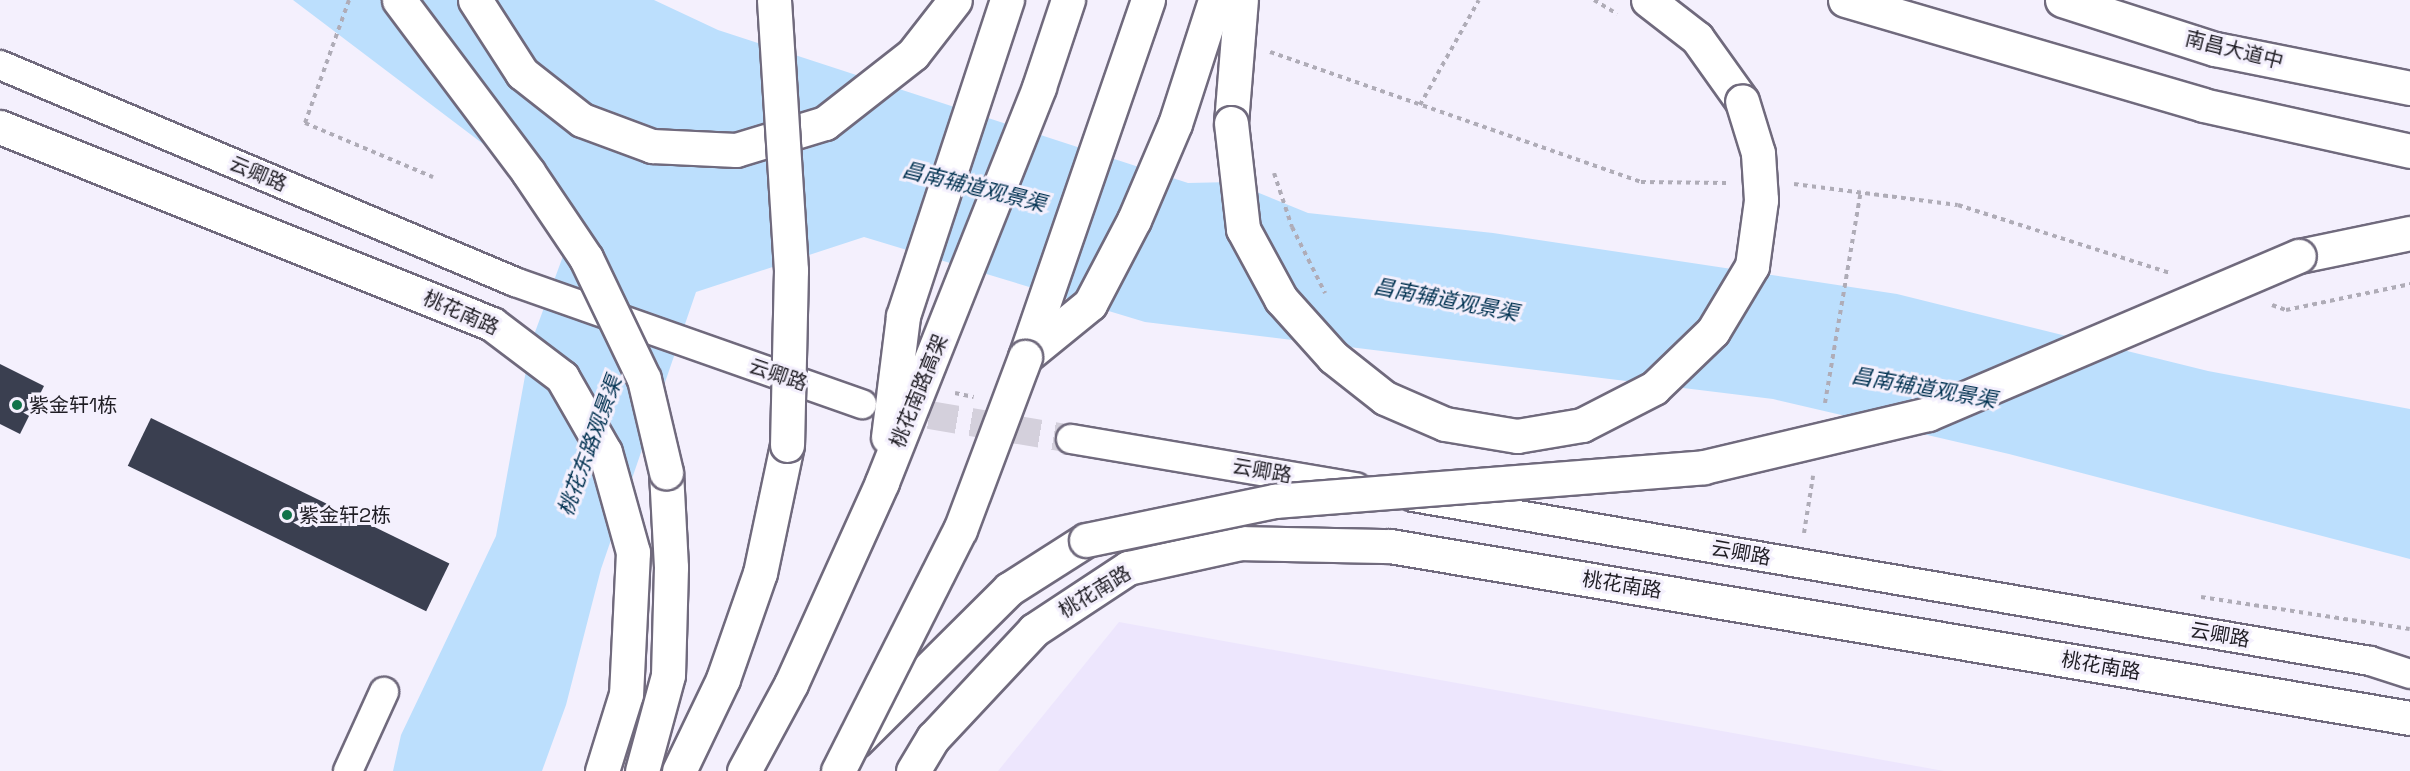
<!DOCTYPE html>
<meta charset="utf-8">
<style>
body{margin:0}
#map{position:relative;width:2410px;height:771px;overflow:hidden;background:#f4f0fd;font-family:"Space Grotesk","Noto Sans SC",sans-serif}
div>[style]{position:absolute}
.built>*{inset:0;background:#ede6fd}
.water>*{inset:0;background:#bcdffd}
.building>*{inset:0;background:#3a3f50;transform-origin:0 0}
.street-tunnel>*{height:28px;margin-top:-14px;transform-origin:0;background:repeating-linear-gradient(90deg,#d4d0dc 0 28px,transparent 0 42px)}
.path>*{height:4px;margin-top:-2px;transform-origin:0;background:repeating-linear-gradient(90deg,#afacb7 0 4.5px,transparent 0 9px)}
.roads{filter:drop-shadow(2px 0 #706a7d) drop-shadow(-2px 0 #706a7d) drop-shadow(0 2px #706a7d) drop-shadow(0 -2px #706a7d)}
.street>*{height:28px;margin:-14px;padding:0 14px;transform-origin:14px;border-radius:14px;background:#fff}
.primary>*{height:33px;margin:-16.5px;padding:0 16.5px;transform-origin:16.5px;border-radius:16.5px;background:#fff}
.highway>*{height:33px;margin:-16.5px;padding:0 16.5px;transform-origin:16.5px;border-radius:16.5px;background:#fff}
.bridges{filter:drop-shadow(2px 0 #706a7d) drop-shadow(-2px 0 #706a7d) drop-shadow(0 2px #706a7d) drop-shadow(0 -2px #706a7d)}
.highway-bridge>*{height:33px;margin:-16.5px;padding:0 16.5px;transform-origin:16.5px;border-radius:16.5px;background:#fff}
.dots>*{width:16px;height:16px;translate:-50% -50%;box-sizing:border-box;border:3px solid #f4f0fd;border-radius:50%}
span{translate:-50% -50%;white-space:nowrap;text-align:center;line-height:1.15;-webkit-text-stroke:6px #f4f0fd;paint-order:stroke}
.street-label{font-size:20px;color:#1f1d24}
.poi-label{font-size:20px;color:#1f1d24}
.left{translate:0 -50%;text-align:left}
.water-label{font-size:21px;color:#003150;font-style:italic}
</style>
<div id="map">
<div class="built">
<i style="clip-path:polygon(1119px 622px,1944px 771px,998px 771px)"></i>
</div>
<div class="water">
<i style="clip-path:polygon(293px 0,654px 0,718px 30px,1188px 183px,1232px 182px,1308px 213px,1493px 233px,1897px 294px,2208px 371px,2410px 409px,2410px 559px,2009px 454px,1773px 399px,1145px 322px,864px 237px,696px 292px,601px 569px,566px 705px,542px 771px,393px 771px,401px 735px,496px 536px,531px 343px,573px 229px,556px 199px)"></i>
</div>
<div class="building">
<i style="clip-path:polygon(0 364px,44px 386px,20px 434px,0 424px)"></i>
<i style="left:151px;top:418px;width:332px;height:53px;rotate:26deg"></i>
</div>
<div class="street-tunnel">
<i style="left:888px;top:408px;width:186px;rotate:9.6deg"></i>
</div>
<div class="path">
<i style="left:349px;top:0;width:131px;rotate:109.7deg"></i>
<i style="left:305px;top:123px;width:139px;rotate:22.9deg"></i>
<i style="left:1594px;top:0;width:27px;rotate:31deg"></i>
<i style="left:1270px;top:52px;width:393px;rotate:19.3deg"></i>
<i style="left:1641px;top:182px;width:85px;rotate:0.7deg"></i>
<i style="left:1420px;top:105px;width:120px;rotate:-60.7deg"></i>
<i style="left:1274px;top:173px;width:57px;rotate:71.6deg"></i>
<i style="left:1292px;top:227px;width:74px;rotate:63.4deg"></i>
<i style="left:1794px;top:184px;width:165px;rotate:7.3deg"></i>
<i style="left:1958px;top:205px;width:223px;rotate:17.8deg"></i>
<i style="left:2272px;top:305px;width:15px;rotate:20deg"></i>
<i style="left:2286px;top:310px;width:127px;rotate:-11.8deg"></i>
<i style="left:955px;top:393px;width:19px;rotate:12deg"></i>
<i style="left:1825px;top:403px;width:216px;rotate:-80.4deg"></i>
<i style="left:1804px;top:533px;width:58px;rotate:-81deg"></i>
<i style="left:2201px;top:597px;width:211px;rotate:8.7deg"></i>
</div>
<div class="roads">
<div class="street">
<i style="left:0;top:65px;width:559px;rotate:22.85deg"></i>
<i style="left:515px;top:282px;width:368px;rotate:19.4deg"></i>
<i style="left:1071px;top:439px;width:289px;rotate:9.6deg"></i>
<i style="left:1413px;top:497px;width:971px;rotate:9.72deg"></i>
<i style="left:2370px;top:661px;width:42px;rotate:18deg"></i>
<i style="left:348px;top:771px;width:87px;rotate:-65.5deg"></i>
</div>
<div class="primary">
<i style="left:0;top:127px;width:530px;rotate:21.82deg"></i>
<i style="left:492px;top:324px;width:88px;rotate:37.1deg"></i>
<i style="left:562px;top:377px;width:86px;rotate:60.2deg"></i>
<i style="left:605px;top:452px;width:104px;rotate:74.4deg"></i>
<i style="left:633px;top:552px;width:142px;rotate:92.8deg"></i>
<i style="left:626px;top:694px;width:81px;rotate:107.3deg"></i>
<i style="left:913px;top:771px;width:39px;rotate:-59deg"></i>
<i style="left:933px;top:738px;width:148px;rotate:-46.9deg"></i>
<i style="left:1034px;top:630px;width:113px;rotate:-33.4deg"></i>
<i style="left:1128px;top:568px;width:116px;rotate:-12.5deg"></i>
<i style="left:1241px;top:543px;width:149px;rotate:1.2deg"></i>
<i style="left:1390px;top:546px;width:1034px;rotate:9.57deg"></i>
</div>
<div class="highway">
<i style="left:475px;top:0;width:87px;rotate:57.2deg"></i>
<i style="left:522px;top:73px;width:76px;rotate:38.1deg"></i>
<i style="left:582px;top:120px;width:75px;rotate:20.4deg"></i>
<i style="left:652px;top:146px;width:84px;rotate:2.7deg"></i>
<i style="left:736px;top:150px;width:93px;rotate:-16.9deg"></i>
<i style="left:825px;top:123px;width:112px;rotate:-38.1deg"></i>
<i style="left:913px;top:54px;width:68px;rotate:-52.1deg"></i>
<i style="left:1648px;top:0;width:62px;rotate:37.8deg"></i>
<i style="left:1697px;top:38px;width:77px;rotate:54.5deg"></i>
<i style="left:1845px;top:0;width:373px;rotate:16.3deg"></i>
<i style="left:2203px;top:105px;width:212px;rotate:12.5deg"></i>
<i style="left:2062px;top:0;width:161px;rotate:17.8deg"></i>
<i style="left:2215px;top:49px;width:199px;rotate:11.3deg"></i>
<i style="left:1231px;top:123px;width:123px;rotate:-85.4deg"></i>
<i style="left:2299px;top:256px;width:113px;rotate:-11.7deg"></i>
<i style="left:1025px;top:357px;width:84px;rotate:-39.2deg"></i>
<i style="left:1090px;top:304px;width:95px;rotate:-62.4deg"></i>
<i style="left:1134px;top:220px;width:104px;rotate:-66.9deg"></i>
<i style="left:1175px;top:124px;width:130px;rotate:-72.1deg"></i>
<i style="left:1025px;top:357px;width:378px;rotate:-71deg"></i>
<i style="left:888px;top:437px;width:122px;rotate:-82.9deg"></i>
<i style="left:903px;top:316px;width:333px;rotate:-71.8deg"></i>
<i style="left:856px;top:741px;width:216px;rotate:-44.8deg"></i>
<i style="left:1009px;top:589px;width:91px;rotate:-32.5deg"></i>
<i style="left:642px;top:771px;width:99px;rotate:-74.8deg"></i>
<i style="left:668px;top:675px;width:108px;rotate:-88.4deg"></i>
<i style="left:671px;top:567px;width:95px;rotate:-93deg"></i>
<i style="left:679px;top:771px;width:102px;rotate:-64.4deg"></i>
<i style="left:723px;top:679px;width:112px;rotate:-70.8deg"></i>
<i style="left:760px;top:573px;width:131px;rotate:-78.1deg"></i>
<i style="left:744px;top:771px;width:99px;rotate:-61.6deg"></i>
<i style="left:791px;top:684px;width:222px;rotate:-65.7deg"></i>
<i style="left:882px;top:482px;width:425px;rotate:-68.3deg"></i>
<i style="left:1039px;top:87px;width:92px;rotate:-71.6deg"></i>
</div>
</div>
<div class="bridges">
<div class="highway-bridge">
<i style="left:399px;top:0;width:215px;rotate:53.1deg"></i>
<i style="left:528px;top:172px;width:104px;rotate:56deg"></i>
<i style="left:586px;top:258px;width:134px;rotate:64.4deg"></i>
<i style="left:644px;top:379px;width:96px;rotate:76.7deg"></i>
<i style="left:774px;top:0;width:271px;rotate:86.4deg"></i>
<i style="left:791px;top:270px;width:175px;rotate:91.3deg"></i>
<i style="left:1231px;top:123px;width:107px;rotate:83.5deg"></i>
<i style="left:1243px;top:229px;width:80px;rotate:61.5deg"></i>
<i style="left:1281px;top:299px;width:78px;rotate:48.1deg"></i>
<i style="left:1333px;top:357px;width:66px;rotate:38.3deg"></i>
<i style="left:1385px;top:398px;width:65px;rotate:23.4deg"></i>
<i style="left:1445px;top:424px;width:73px;rotate:9.5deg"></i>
<i style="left:1517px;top:436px;width:66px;rotate:-9.6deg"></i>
<i style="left:1582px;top:425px;width:81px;rotate:-27.2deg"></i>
<i style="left:1654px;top:388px;width:82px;rotate:-44deg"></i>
<i style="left:1713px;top:331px;width:76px;rotate:-59deg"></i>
<i style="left:1752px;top:266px;width:67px;rotate:-82.2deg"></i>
<i style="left:1761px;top:200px;width:47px;rotate:-93.7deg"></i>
<i style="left:1758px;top:153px;width:54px;rotate:-107.1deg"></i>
<i style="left:1086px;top:540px;width:193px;rotate:-11.7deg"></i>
<i style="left:1275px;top:501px;width:430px;rotate:-4.5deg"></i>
<i style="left:1704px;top:467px;width:230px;rotate:-13.3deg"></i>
<i style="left:1928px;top:414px;width:403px;rotate:-23.1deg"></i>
<i style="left:838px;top:771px;width:270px;rotate:-63.2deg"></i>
<i style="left:960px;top:530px;width:185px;rotate:-69.4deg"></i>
</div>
</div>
<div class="dots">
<i style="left:17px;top:405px;background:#0f7249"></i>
<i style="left:287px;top:515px;background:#0f7249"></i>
</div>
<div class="street-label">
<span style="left:2234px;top:50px;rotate:14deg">南昌大道中</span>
<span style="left:258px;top:174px;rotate:23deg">云卿路</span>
<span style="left:461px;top:313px;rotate:24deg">桃花南路</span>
<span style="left:778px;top:375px;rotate:19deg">云卿路</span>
<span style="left:919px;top:391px;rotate:-68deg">桃花南路高架</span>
<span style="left:1262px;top:471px;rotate:10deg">云卿路</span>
<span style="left:1741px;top:553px;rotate:10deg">云卿路</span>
<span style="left:1622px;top:585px;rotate:9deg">桃花南路</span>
<span style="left:1095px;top:592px;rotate:-31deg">桃花南路</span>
<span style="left:2220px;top:635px;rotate:10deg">云卿路</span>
<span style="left:2101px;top:666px;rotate:10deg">桃花南路</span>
</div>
<div class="poi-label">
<span class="left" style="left:29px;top:405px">紫金轩1栋</span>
<span class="left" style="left:299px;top:515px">紫金轩2栋</span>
</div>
<div class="water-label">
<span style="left:974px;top:187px;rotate:14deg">昌南辅道观景渠</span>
<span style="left:1446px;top:300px;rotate:11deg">昌南辅道观景渠</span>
<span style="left:1924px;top:388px;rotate:10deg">昌南辅道观景渠</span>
<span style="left:590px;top:446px;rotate:-70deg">桃花东路观景渠</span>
</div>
</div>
